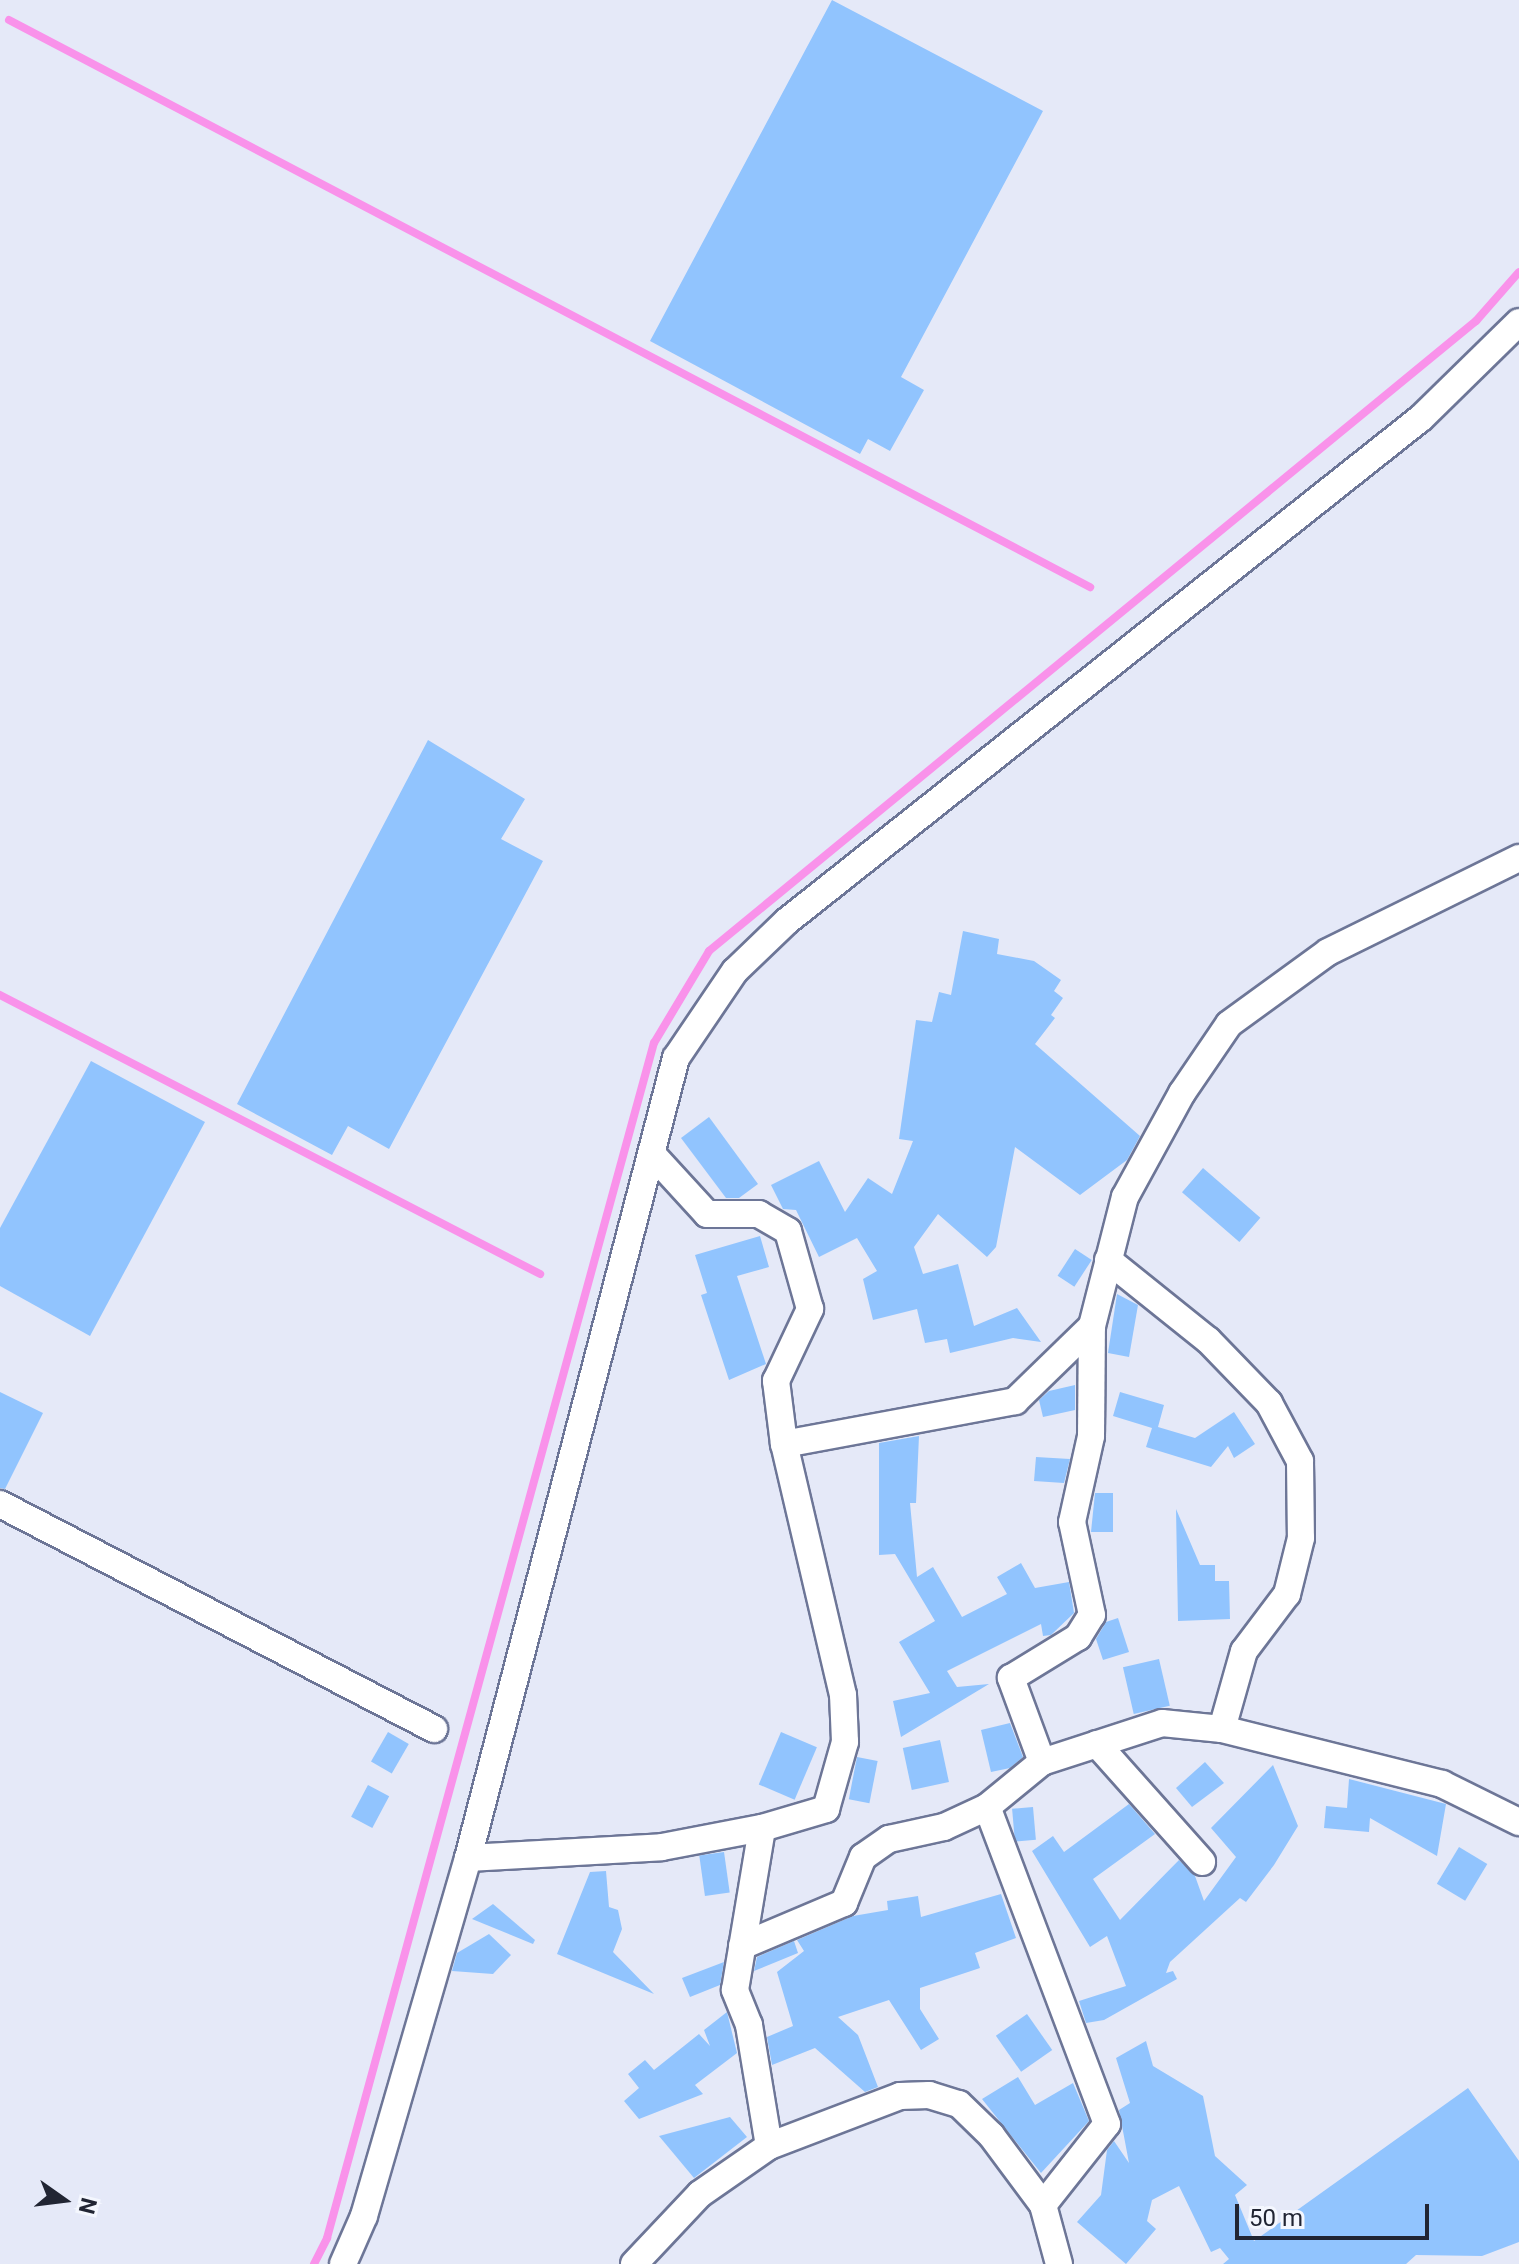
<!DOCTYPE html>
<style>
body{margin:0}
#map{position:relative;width:1519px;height:2264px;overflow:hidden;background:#e5e9f8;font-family:Roboto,sans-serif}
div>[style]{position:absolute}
.stream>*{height:8px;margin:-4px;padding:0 4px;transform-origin:4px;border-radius:4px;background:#f992ea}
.building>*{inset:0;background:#91c4fe;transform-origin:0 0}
.roads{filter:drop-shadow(2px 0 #6d7697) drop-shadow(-2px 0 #6d7697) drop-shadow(0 2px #6d7697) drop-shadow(0 -2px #6d7697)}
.minor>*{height:26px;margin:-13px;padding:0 13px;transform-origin:13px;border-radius:13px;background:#fff}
span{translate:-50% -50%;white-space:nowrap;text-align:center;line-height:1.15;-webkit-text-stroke:8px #f4f7fe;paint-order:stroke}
.north{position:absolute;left:24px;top:2160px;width:80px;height:80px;-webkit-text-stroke:6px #f4f7fe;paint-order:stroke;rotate:104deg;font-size:22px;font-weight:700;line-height:32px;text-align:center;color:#212533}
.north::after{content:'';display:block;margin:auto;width:28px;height:36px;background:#212533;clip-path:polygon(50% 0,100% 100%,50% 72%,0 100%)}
.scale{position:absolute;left:1235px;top:2204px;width:194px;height:36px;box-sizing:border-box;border:4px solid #212533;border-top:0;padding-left:10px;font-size:24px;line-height:28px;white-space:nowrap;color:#212533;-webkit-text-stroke:6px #f4f7fe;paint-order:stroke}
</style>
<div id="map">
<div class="stream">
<i style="left:9px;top:20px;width:1221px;rotate:27.68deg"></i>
<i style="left:0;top:995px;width:608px;rotate:27.32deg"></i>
<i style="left:314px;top:2264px;width:29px;rotate:-63deg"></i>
<i style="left:327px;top:2238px;width:1239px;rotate:-74.7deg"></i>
<i style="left:654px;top:1043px;width:107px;rotate:-59.1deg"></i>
<i style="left:709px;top:951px;width:993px;rotate:-39.4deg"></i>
<i style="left:1476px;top:321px;width:65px;rotate:-48.7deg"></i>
</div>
<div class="building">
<i style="clip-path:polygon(832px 0,1043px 111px,901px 377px,924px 390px,890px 451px,868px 439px,860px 454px,650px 341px)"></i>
<i style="clip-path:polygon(428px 740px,525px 799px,501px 839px,543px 861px,389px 1149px,348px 1126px,332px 1155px,237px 1104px)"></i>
<i style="clip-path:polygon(963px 931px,999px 939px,997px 954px,1034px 961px,1061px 980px,1054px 991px,1063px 998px,1051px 1015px,1055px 1018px,1035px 1044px,1140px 1136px,1127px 1160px,1080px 1195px,1015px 1147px,996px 1247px,987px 1257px,938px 1214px,914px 1247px,923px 1274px,958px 1264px,974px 1326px,1017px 1308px,1041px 1342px,1013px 1338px,950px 1353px,947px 1339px,925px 1343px,917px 1309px,873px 1320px,863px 1279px,877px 1271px,857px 1238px,819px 1257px,796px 1210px,783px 1209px,771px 1185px,819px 1161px,845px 1212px,868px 1178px,892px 1194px,913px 1141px,899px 1139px,916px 1020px,932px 1022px,939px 992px,951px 995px)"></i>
<i style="clip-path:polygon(91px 1061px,205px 1122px,90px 1336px,0 1286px,0 1228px)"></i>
<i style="clip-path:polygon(709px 1117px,758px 1184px,739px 1198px,726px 1198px,681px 1138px)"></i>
<i style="left:1203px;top:1168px;width:76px;height:32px;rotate:41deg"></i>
<i style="clip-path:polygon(760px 1236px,769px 1267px,737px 1276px,766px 1364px,729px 1380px,701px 1295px,707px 1293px,695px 1255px)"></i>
<i style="left:1075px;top:1249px;width:20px;height:32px;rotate:33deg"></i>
<i style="clip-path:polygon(1117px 1294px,1138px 1305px,1129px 1357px,1108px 1353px)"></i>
<i style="clip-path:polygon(1075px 1385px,1075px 1410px,1043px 1417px,1039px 1400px,1049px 1391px)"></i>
<i style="clip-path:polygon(0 1392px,43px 1413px,5px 1489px,0 1488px)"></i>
<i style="clip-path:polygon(1120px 1392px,1164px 1405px,1158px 1427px,1195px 1438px,1234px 1412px,1255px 1444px,1234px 1458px,1228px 1446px,1211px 1467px,1146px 1447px,1152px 1428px,1113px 1416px)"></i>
<i style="clip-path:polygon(919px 1436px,916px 1503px,910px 1503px,917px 1577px,933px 1567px,962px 1617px,1007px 1594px,997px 1577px,1021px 1563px,1035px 1588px,1069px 1582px,1074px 1613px,1051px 1635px,1043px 1636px,1041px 1624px,947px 1671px,957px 1687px,989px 1684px,901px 1737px,893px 1701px,930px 1693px,899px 1642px,935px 1621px,895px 1554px,879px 1555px,879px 1443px)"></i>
<i style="clip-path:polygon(1036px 1457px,1070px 1459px,1064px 1483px,1034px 1481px)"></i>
<i style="clip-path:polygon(1095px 1493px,1113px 1493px,1113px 1532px,1091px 1532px)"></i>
<i style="clip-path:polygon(1176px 1509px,1200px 1565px,1215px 1565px,1215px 1581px,1229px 1581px,1230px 1619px,1178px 1621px)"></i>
<i style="clip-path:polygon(1118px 1618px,1129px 1652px,1103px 1660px,1096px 1639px,1106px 1622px)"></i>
<i style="left:1159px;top:1659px;width:48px;height:37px;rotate:77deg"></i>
<i style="clip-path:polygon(1010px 1723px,1023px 1757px,1010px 1768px,991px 1772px,981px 1730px)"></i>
<i style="left:388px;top:1732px;width:24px;height:34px;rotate:30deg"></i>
<i style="left:781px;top:1732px;width:39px;height:57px;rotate:23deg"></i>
<i style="left:940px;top:1740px;width:43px;height:38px;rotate:78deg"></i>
<i style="left:857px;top:1757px;width:21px;height:43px;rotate:11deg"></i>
<i style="clip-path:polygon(1205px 1762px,1224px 1783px,1192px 1807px,1176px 1788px)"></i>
<i style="clip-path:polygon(1273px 1765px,1298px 1826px,1274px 1865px,1246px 1902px,1240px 1898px,1170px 1962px,1166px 1973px,1173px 1971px,1177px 1979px,1104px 2020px,1086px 2023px,1079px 2001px,1126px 1986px,1107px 1936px,1090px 1947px,1032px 1851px,1053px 1836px,1064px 1852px,1129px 1804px,1155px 1834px,1093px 1879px,1120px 1920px,1179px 1860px,1195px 1876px,1204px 1901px,1236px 1857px,1211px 1828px)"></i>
<i style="clip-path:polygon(1349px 1779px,1446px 1804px,1437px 1856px,1370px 1818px,1369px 1832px,1324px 1828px,1326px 1806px,1347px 1808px)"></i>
<i style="left:368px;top:1785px;width:24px;height:36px;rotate:28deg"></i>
<i style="left:1033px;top:1807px;width:33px;height:21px;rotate:85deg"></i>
<i style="left:1459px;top:1847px;width:33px;height:43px;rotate:31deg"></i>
<i style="left:724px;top:1852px;width:41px;height:25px;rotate:82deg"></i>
<i style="clip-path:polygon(606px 1871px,609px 1907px,618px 1910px,622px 1929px,613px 1952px,654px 1994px,557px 1954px,590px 1872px)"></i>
<i style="clip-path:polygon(1001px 1894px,1016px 1938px,975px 1953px,980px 1968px,920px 1988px,920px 2009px,939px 2039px,921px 2050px,889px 2000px,838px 2017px,858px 2035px,878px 2087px,865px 2092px,815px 2048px,772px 2065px,767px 2037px,793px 2026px,777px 1972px,804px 1951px,797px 1940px,853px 1916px,888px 1910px,887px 1901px,918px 1896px,921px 1917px)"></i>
<i style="clip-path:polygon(493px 1904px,535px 1940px,533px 1944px,472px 1919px)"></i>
<i style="clip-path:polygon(489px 1934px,511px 1955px,493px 1974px,452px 1971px,457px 1953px)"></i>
<i style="clip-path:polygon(794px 1941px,798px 1953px,754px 1971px,757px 1957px)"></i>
<i style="clip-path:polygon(724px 1962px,720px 1985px,690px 1997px,682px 1978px)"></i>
<i style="clip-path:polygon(727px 2012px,737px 2053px,695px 2085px,703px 2094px,639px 2119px,624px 2101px,639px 2088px,628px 2074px,645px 2060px,654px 2070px,699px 2034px,710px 2046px,704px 2030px)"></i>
<i style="left:1027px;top:2014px;width:44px;height:38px;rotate:55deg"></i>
<i style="clip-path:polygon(1146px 2041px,1153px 2066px,1203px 2096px,1215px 2156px,1247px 2185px,1235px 2195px,1254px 2241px,1468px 2088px,1519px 2161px,1519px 2242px,1482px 2256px,1416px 2255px,1406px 2264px,1223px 2264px,1229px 2259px,1220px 2248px,1211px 2252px,1179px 2186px,1152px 2200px,1147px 2221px,1156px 2229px,1126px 2264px,1077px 2222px,1101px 2195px,1107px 2150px,1114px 2141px,1129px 2163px,1119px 2110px,1130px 2103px,1116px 2058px)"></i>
<i style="clip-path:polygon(1018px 2077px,1035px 2105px,1073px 2083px,1089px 2121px,1041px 2173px,982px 2099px)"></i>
<i style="clip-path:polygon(730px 2117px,747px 2137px,694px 2178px,659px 2136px)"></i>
</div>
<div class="roads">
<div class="minor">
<i style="left:1108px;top:1260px;width:128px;rotate:38.7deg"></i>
<i style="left:1208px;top:1340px;width:88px;rotate:45.9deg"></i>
<i style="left:1269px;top:1403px;width:66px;rotate:61.9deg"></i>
<i style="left:1300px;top:1461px;width:77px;rotate:89.3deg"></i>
<i style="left:1301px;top:1538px;width:58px;rotate:104deg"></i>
<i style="left:1287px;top:1594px;width:71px;rotate:127deg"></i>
<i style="left:1244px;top:1651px;width:81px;rotate:105.8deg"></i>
<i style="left:784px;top:1444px;width:235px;rotate:-10.5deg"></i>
<i style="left:1015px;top:1401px;width:107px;rotate:-44.2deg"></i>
<i style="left:1092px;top:1326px;width:133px;rotate:-75.7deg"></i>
<i style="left:1125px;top:1197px;width:119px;rotate:-61.3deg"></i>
<i style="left:1182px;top:1093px;width:83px;rotate:-55.7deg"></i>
<i style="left:1229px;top:1024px;width:122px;rotate:-36deg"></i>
<i style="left:1328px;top:952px;width:213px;rotate:-26.2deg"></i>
<i style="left:0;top:1504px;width:489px;rotate:27.4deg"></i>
<i style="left:1097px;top:1744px;width:158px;rotate:48.3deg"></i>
<i style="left:1042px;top:1762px;width:126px;rotate:-18deg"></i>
<i style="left:1162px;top:1723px;width:60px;rotate:5.7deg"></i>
<i style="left:1222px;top:1729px;width:227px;rotate:14deg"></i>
<i style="left:1442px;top:1784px;width:86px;rotate:26.3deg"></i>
<i style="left:468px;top:1858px;width:194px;rotate:-3.2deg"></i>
<i style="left:662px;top:1847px;width:102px;rotate:-10.8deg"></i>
<i style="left:762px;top:1828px;width:67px;rotate:-16.5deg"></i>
<i style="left:826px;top:1809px;width:70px;rotate:-74.2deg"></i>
<i style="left:845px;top:1742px;width:47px;rotate:-92.4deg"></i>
<i style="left:843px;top:1695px;width:258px;rotate:-103.2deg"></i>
<i style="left:784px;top:1444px;width:64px;rotate:-97.2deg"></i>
<i style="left:776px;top:1381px;width:80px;rotate:-64.7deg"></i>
<i style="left:810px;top:1309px;width:81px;rotate:-105.8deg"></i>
<i style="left:788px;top:1231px;width:34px;rotate:-150deg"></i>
<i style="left:759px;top:1214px;width:52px;rotate:180deg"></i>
<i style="left:707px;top:1214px;width:80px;rotate:-132.5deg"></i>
<i style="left:742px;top:1946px;width:111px;rotate:-22.9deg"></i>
<i style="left:844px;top:1903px;width:50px;rotate:-67.6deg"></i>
<i style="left:863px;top:1857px;width:32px;rotate:-35deg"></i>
<i style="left:889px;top:1839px;width:56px;rotate:-12.3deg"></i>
<i style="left:944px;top:1827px;width:47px;rotate:-24.9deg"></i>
<i style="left:769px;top:2146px;width:140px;rotate:-20.9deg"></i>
<i style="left:900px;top:2096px;width:29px;rotate:-2deg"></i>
<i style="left:929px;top:2095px;width:31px;rotate:17deg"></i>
<i style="left:959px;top:2104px;width:45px;rotate:44.1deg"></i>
<i style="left:991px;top:2135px;width:87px;rotate:53.4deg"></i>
<i style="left:1043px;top:2205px;width:61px;rotate:74.8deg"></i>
<i style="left:1043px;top:2205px;width:103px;rotate:-51.7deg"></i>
<i style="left:1107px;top:2124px;width:339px;rotate:-110.7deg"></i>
<i style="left:987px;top:1807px;width:71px;rotate:-39.3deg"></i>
<i style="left:1042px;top:1762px;width:90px;rotate:-110.3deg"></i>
<i style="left:1011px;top:1678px;width:79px;rotate:-31.5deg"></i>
<i style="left:1078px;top:1637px;width:26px;rotate:-58deg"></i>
<i style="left:1092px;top:1615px;width:95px;rotate:-102.1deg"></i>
<i style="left:1072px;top:1522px;width:88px;rotate:-77.5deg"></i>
<i style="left:1091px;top:1436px;width:110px;rotate:-89.5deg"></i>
<i style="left:343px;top:2264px;width:52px;rotate:-66.4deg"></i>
<i style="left:364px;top:2216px;width:373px;rotate:-73.8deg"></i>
<i style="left:468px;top:1858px;width:827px;rotate:-75.43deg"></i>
<i style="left:676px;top:1058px;width:105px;rotate:-55.9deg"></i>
<i style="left:735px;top:971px;width:72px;rotate:-43.9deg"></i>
<i style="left:787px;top:921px;width:809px;rotate:-38.43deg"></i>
<i style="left:1421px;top:418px;width:137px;rotate:-44.4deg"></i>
<i style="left:634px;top:2264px;width:96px;rotate:-46.7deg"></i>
<i style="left:700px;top:2194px;width:84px;rotate:-34.8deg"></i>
<i style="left:769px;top:2146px;width:123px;rotate:-99.4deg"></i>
<i style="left:749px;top:2025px;width:38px;rotate:-112deg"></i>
<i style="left:735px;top:1990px;width:164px;rotate:-80.5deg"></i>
</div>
</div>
<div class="north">N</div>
<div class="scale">50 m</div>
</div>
